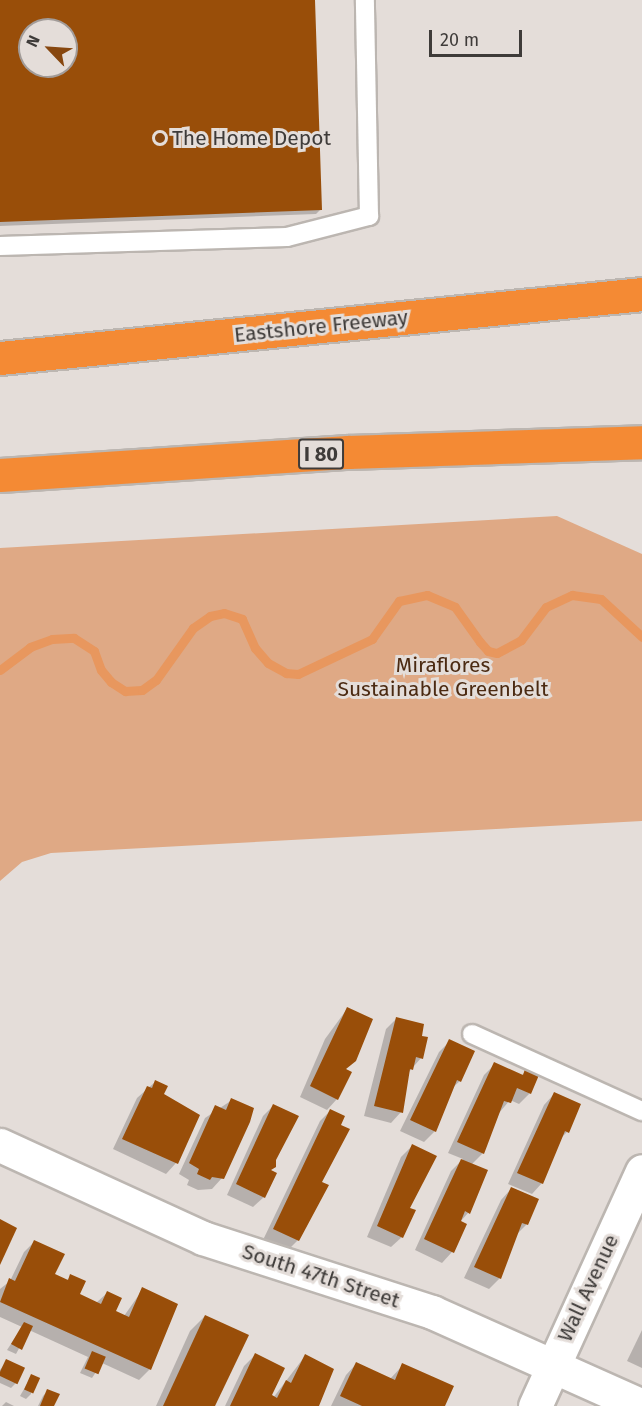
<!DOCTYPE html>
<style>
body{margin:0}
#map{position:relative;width:642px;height:1406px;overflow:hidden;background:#e4ddd9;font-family:"Fira Sans",sans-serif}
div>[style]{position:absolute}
.green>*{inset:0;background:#dfa985}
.shadow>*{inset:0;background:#0003}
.stream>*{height:9px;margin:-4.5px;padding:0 4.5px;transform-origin:4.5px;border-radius:4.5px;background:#e8975e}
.building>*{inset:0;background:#994e09;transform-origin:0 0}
.roads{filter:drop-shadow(2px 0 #bcb6b1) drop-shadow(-2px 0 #bcb6b1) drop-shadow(0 2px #bcb6b1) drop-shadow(0 -2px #bcb6b1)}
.service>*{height:18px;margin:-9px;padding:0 9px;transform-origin:9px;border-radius:9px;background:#fff}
.minor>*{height:33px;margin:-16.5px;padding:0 16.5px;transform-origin:16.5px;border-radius:16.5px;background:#fff}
.motorway>*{height:33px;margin:-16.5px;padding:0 16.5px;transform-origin:16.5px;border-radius:16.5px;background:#f48a34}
.dots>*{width:16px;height:16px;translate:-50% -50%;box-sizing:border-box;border:3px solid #e4ddd9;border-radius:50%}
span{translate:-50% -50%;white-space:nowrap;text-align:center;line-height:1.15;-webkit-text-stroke:6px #e4ddd9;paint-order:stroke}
.shield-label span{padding:2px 4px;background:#e4ddd9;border:2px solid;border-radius:4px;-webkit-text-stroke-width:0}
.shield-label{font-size:20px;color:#3e3b39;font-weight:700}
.poi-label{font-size:21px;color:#3e3b39}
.left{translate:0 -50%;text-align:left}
.street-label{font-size:21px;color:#3e3b39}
.park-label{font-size:21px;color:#4b2a12}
.north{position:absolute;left:18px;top:18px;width:60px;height:60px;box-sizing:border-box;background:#e4ddd9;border:2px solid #a29c99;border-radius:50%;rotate:295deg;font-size:16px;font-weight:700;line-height:24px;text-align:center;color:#3e3b39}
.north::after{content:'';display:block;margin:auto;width:21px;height:27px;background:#87470f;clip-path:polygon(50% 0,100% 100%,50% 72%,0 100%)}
.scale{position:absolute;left:429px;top:30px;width:93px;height:27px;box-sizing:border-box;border:3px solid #3e3b39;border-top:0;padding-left:8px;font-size:18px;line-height:21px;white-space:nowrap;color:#3e3b39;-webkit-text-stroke:4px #e4ddd9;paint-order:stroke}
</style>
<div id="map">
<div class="green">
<i style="clip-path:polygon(557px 516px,642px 554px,642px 821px,51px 853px,22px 862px,0 881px,0 548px)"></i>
</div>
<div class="shadow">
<i style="clip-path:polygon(evenodd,0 0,313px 0,321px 209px,316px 214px,0 226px,0 0,30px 30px,66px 30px,66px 66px,30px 66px,30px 30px)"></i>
<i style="clip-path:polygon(347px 1009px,345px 1070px,337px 1099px,327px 1110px,300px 1097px,325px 1039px)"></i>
<i style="clip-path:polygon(396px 1019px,420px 1037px,421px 1058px,408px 1073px,401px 1112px,391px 1123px,364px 1116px,386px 1029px)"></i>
<i style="clip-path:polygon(450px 1041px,460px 1081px,451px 1089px,435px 1131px,424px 1142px,400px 1131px,439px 1052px)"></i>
<i style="clip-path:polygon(495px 1064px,521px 1076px,526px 1071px,537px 1076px,530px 1093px,519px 1104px,510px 1100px,499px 1113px,483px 1153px,471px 1165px,468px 1213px,460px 1222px,465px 1224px,452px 1252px,442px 1263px,415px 1250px,451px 1171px,463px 1159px,448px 1153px,484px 1075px)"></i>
<i style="clip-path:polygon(155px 1082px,162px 1095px,198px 1116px,176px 1163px,166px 1174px,113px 1149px,137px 1098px)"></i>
<i style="clip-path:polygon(554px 1094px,567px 1132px,560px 1139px,542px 1183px,532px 1194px,508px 1184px,544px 1105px)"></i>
<i style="clip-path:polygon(232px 1100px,222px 1178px,212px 1189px,198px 1190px,187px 1185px,189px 1180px,179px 1174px,205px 1118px)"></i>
<i style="clip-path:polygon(274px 1105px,264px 1197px,253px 1207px,227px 1195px,263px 1116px)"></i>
<i style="clip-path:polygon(330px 1111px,320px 1183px,327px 1186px,298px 1240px,287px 1251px,263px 1240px,320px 1121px)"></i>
<i style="clip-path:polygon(412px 1146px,408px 1209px,402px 1237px,391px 1247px,367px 1237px,401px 1157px)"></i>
<i style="clip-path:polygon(511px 1189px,537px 1200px,526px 1225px,516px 1235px,500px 1278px,489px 1289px,464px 1278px,501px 1200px)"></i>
<i style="clip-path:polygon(34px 1242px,53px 1275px,66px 1281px,71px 1276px,78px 1295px,96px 1303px,107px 1293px,114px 1312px,124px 1316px,143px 1289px,150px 1369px,139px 1380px,102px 1363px,92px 1378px,80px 1373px,88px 1357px,29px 1330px,16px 1354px,7px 1350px,22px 1327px,0 1317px,0 1289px,10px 1281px,24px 1252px)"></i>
<i style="clip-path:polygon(205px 1316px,214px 1406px,156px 1406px,190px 1331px)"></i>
<i style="clip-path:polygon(642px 1330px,642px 1368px,627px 1361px)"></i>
<i style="clip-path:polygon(255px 1355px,273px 1398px,305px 1356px,316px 1406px,225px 1406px,244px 1366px)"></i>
<i style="clip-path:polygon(7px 1361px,16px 1383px,11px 1388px,0 1383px,0 1370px)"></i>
<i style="clip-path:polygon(356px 1364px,390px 1379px,403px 1365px,443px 1406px,331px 1406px,346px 1375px)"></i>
<i style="clip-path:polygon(32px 1375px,31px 1394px,26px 1399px,20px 1396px)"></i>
<i style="clip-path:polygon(48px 1391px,53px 1406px,38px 1406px,43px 1396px)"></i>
<i style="clip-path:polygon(6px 1402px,14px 1406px,2px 1406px)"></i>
</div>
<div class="stream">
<i style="left:0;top:670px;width:38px;rotate:-37deg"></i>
<i style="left:30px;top:647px;width:23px;rotate:-20deg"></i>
<i style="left:52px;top:639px;width:22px;rotate:-3deg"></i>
<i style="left:74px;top:638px;width:24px;rotate:33deg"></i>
<i style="left:94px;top:651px;width:20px;rotate:70deg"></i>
<i style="left:101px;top:670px;width:16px;rotate:50deg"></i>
<i style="left:111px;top:682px;width:17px;rotate:33deg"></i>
<i style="left:125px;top:691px;width:17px;rotate:-3deg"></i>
<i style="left:142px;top:690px;width:17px;rotate:-36deg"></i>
<i style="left:156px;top:680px;width:64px;rotate:-54.6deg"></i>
<i style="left:193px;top:628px;width:21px;rotate:-35deg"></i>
<i style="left:210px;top:616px;width:14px;rotate:-12deg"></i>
<i style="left:224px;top:613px;width:19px;rotate:18deg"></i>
<i style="left:242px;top:619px;width:32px;rotate:66deg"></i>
<i style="left:255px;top:648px;width:20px;rotate:49deg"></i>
<i style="left:268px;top:663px;width:21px;rotate:29deg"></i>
<i style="left:286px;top:673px;width:12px;rotate:5deg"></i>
<i style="left:298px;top:674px;width:82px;rotate:-25.3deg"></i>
<i style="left:372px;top:639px;width:47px;rotate:-54.6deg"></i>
<i style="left:399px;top:601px;width:29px;rotate:-12deg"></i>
<i style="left:427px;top:595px;width:30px;rotate:23deg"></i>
<i style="left:455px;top:607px;width:43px;rotate:54.5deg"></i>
<i style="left:480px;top:642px;width:12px;rotate:48deg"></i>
<i style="left:488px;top:651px;width:9px;rotate:13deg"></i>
<i style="left:497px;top:653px;width:27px;rotate:-28deg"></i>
<i style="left:521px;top:640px;width:41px;rotate:-52.9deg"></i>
<i style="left:546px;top:607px;width:29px;rotate:-25deg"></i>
<i style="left:572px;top:595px;width:29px;rotate:8deg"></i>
<i style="left:601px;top:599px;width:56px;rotate:42.8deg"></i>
</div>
<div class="building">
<i style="clip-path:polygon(evenodd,0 0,315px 0,322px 210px,0 222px,0 0,30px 30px,66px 30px,66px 66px,30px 66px,30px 30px)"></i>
<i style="clip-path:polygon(347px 1007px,373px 1019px,356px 1061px,346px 1069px,352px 1072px,338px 1100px,310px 1086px)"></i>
<i style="clip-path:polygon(396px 1017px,424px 1024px,422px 1036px,428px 1037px,423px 1059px,416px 1057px,413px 1070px,410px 1069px,403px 1113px,374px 1106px)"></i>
<i style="clip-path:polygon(449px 1039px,475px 1051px,461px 1082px,457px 1080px,436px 1132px,410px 1120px)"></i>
<i style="clip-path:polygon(494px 1062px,523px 1075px,525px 1069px,539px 1075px,531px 1094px,517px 1088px,511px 1103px,504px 1101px,484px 1154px,457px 1142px)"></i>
<i style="clip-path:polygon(155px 1080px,168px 1086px,164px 1094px,200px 1115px,178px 1164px,122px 1139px,147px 1086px,152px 1088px)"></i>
<i style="clip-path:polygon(554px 1092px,581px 1104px,569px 1133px,565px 1131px,543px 1184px,517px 1173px)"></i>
<i style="clip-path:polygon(231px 1098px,254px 1108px,250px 1122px,224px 1179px,212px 1177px,210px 1180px,197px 1174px,199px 1169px,189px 1163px,215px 1105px,226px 1110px)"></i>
<i style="clip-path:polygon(273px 1104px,299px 1116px,276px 1160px,276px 1167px,271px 1170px,277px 1173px,265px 1198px,236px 1184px)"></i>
<i style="clip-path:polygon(330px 1109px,345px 1116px,341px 1125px,350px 1129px,322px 1182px,329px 1185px,299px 1241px,273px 1229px)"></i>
<i style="clip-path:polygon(412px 1144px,437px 1156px,410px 1208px,416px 1210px,403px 1238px,377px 1226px)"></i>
<i style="clip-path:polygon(461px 1159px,488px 1170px,470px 1214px,465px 1211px,461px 1221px,467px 1224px,454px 1253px,424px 1239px)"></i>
<i style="clip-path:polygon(511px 1187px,539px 1199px,528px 1225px,522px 1223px,501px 1279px,474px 1267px)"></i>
<i style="clip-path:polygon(0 1219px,17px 1228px,0 1265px)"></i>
<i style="clip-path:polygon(34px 1240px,65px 1254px,55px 1274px,68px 1280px,70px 1274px,86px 1281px,80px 1294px,101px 1304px,107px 1291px,122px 1298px,116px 1311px,129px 1317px,142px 1287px,178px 1304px,151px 1370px,0 1302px,9px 1278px,15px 1281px)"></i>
<i style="clip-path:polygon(205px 1315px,249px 1335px,215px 1406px,163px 1406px)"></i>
<i style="clip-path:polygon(24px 1322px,33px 1326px,22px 1350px,11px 1344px)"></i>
<i style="left:92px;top:1351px;width:15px;height:19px;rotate:23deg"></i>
<i style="clip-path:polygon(255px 1353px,285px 1368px,272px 1395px,277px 1398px,286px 1380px,291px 1383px,305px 1354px,334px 1369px,319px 1406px,230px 1406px)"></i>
<i style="left:6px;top:1359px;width:21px;height:18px;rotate:25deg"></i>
<i style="clip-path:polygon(356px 1362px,395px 1380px,402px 1363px,454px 1386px,445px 1406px,362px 1406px,340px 1396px)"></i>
<i style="left:31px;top:1374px;width:10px;height:17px;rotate:24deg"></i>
<i style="clip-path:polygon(47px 1389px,60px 1394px,54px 1406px,40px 1406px)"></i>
</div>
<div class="roads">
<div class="service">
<i style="left:0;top:246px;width:287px;rotate:-1.8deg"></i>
<i style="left:287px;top:237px;width:85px;rotate:-14.4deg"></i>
<i style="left:369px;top:216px;width:216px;rotate:-91.1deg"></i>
<i style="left:472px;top:1034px;width:187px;rotate:24.4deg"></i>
</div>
<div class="minor">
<i style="left:0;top:1145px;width:223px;rotate:24.6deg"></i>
<i style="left:203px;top:1238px;width:241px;rotate:17.9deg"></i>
<i style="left:432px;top:1312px;width:230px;rotate:24.1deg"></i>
<i style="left:535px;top:1406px;width:258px;rotate:-65.5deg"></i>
</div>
<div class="motorway">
<i style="left:0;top:358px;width:645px;rotate:-5.69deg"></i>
<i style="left:0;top:475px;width:349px;rotate:-3.8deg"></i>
<i style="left:348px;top:452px;width:294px;rotate:-1.9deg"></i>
</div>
</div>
<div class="dots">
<i style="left:160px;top:138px;background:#87470f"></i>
</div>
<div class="shield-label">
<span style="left:321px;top:454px">I 80</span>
</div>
<div class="poi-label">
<span class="left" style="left:172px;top:138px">The Home Depot</span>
</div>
<div class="street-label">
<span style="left:321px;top:326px;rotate:-6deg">Eastshore Freeway</span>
<span style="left:321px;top:1276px;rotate:18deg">South 47th Street</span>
<span style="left:588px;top:1288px;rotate:-65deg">Wall Avenue</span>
</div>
<div class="park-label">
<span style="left:443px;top:677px">Miraflores<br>Sustainable Greenbelt</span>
</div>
<div class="north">N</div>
<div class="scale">20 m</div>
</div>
